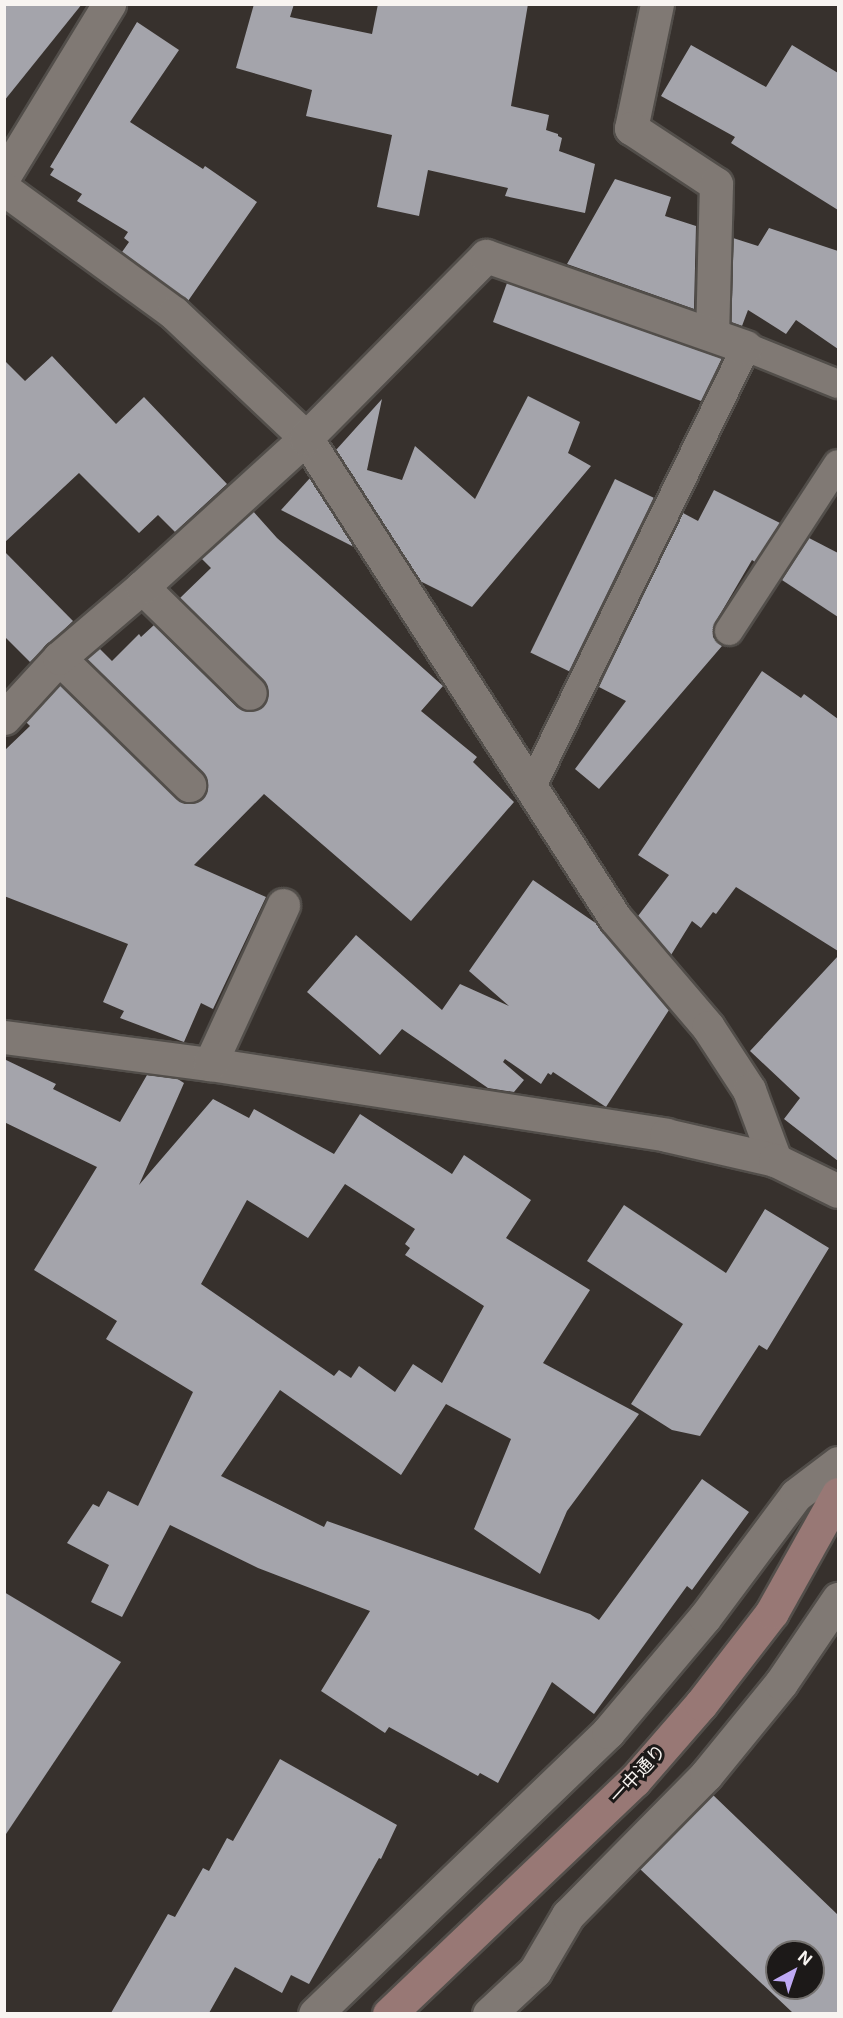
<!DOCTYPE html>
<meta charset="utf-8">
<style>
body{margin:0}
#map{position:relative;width:843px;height:2018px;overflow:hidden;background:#37312d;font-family:Inter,"Noto Sans JP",sans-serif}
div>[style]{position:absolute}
.building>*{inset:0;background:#a4a4ab;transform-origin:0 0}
.roads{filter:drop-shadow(2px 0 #524e4a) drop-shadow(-2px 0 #524e4a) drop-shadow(0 2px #524e4a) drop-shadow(0 -2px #524e4a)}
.lane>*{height:28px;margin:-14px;padding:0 14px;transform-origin:14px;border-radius:14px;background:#807974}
.street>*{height:33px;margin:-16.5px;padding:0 16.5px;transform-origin:16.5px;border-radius:16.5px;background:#807974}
.secondary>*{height:33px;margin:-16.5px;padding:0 16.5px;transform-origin:16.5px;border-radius:16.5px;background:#987875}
span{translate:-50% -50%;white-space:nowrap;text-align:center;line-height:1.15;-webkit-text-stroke:6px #1c1918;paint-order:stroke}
.street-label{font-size:18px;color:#f8f4f1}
.frame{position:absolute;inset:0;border:6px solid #f8f4f1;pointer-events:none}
.north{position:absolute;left:765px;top:1940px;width:60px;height:60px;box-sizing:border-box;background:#1c1918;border:2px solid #74716f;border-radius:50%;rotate:40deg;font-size:16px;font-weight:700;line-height:24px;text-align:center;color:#f8f4f1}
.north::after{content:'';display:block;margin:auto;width:21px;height:27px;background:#bea9f4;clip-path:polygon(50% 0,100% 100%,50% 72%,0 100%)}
</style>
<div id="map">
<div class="building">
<i style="clip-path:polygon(4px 4px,82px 4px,4px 101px)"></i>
<i style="clip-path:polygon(254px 4px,294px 4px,290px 17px,372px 34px,378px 4px,528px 4px,511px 106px,549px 115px,546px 130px,558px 134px,558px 136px,562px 138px,559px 151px,595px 164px,585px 213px,505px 196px,508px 188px,428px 170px,419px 216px,377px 207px,392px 135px,306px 116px,312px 90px,236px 68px)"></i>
<i style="clip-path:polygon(137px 22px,179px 50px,130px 122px,203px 169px,205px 166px,257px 202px,188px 301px,122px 252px,129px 242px,124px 238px,128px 232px,77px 201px,82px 194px,50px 175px,54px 169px,50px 167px)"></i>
<i style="clip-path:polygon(691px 45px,766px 87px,792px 45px,838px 73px,838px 210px,731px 143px,735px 137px,661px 96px)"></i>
<i style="clip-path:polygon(615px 179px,671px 197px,665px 216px,696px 226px,694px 309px,567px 264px)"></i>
<i style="clip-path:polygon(769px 228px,838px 251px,838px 349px,796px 320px,786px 334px,748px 310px,742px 326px,731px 322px,733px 238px,758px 246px)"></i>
<i style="clip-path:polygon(507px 283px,722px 358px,701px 401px,493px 322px)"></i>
<i style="clip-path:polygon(52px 356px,116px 424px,144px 397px,227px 484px,175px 532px,158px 515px,139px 533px,79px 473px,4px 543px,4px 360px,25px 381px)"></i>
<i style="clip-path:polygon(528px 396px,580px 422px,568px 453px,591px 466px,472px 607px,420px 581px,336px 450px,382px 399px,367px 470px,402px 480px,415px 446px,475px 499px)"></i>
<i style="clip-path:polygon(310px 478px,354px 547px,281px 510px)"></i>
<i style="left:615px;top:479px;width:43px;height:193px;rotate:26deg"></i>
<i style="clip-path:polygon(714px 490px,780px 523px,755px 562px,752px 560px,715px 623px,713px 637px,722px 646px,599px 789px,575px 769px,626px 701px,599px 687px,683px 513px,698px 521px)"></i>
<i style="clip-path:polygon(253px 511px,277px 538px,443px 686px,421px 711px,477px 757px,473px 762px,514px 802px,411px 921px,264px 794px,194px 865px,266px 897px,213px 1009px,201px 1003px,184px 1042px,181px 1041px,120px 1018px,124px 1011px,103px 1002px,128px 944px,4px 896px,4px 751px,30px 726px,26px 722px,60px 685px,176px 798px,185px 803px,195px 803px,202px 798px,207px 789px,207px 779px,202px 772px,87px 659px,99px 648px,112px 661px,139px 634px,141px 637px,154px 625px,237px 707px,245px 711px,254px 711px,263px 706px,268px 697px,268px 687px,263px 680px,180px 598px,211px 568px,201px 558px)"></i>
<i style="clip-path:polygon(809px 538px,838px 553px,838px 617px,782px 580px)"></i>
<i style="clip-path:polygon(4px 551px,73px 621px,30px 662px,4px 636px)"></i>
<i style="clip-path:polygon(762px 671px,801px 698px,804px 694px,838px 719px,838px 951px,736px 887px,716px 914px,713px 912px,701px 928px,692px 921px,671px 955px,638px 916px,669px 875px,638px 855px)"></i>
<i style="clip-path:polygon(533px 880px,597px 924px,669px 1010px,606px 1107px,553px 1072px,551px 1075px,548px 1073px,541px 1084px,505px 1059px,503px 1062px,524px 1080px,514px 1092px,488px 1088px,402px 1029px,380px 1055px,307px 992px,356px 935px,442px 1010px,460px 984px,509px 1006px,469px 971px)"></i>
<i style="clip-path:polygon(838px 956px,838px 1161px,784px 1119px,800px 1098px,750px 1051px)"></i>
<i style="clip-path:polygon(evenodd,4px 1059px,56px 1084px,53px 1089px,120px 1122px,147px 1075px,176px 1078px,184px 1083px,139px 1185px,213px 1099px,249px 1118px,254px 1109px,334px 1154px,360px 1114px,452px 1174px,464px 1155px,531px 1200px,506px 1238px,590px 1290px,543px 1363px,639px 1414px,567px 1511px,540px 1574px,474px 1529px,511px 1439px,446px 1404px,401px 1475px,280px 1390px,221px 1476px,324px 1527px,327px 1521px,590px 1614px,599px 1620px,702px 1479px,749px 1512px,692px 1590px,687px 1586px,594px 1714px,552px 1682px,498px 1783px,480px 1773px,478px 1776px,389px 1727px,385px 1733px,321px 1691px,370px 1611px,258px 1568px,170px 1525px,122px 1617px,91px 1602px,109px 1565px,67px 1543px,93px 1504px,99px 1507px,108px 1491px,138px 1506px,193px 1392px,106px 1339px,117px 1321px,34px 1270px,97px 1167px,4px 1122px,4px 1059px,345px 1184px,415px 1229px,405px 1244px,410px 1248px,405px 1255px,484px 1306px,442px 1383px,413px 1364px,395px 1392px,359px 1366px,351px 1378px,339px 1370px,334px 1376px,201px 1284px,247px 1200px,308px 1238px,345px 1184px)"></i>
<i style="clip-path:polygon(624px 1205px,726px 1273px,765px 1209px,829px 1248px,767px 1350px,759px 1345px,700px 1436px,672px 1430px,631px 1404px,683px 1324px,587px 1261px)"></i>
<i style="clip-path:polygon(4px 1592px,121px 1662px,4px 1837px)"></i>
<i style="clip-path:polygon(280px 1759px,397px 1825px,381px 1859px,379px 1858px,309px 1984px,291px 1975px,282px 1993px,235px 1967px,209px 2013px,111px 2013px,168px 1914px,175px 1917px,203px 1868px,209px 1871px,227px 1838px,233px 1841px)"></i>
<i style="clip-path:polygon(evenodd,713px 1795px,838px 1915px,838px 2013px,793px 2013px,640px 1869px,713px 1795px,777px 1952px,813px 1952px,813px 1988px,777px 1988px,777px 1952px)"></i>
</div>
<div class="roads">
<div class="lane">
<i style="left:729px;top:631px;width:199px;rotate:-56.9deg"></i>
<i style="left:531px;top:788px;width:491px;rotate:-64deg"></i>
<i style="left:746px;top:347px;width:99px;rotate:21.9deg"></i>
</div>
<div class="street">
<i style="left:657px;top:4px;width:127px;rotate:101.8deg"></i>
<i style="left:631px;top:128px;width:102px;rotate:33.4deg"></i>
<i style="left:716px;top:184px;width:150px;rotate:91.5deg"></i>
<i style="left:4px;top:176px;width:202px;rotate:-58.6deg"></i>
<i style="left:4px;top:189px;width:210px;rotate:36.1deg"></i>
<i style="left:174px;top:313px;width:182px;rotate:43.4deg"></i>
<i style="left:306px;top:438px;width:571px;rotate:57.23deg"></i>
<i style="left:615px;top:918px;width:143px;rotate:49.5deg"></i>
<i style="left:708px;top:1027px;width:75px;rotate:56.9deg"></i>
<i style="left:749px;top:1090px;width:75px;rotate:69.6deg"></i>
<i style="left:142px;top:587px;width:151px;rotate:44.5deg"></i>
<i style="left:59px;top:658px;width:182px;rotate:44.3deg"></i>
<i style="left:4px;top:718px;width:81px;rotate:-47.5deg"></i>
<i style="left:59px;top:658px;width:109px;rotate:-40.5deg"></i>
<i style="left:142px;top:587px;width:222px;rotate:-42.3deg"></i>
<i style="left:306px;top:438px;width:256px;rotate:-45.3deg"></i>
<i style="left:486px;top:256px;width:275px;rotate:19.3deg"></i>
<i style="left:4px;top:1037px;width:208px;rotate:7.5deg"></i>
<i style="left:210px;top:1064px;width:461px;rotate:8.8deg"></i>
<i style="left:666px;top:1135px;width:112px;rotate:12.9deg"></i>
<i style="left:775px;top:1160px;width:70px;rotate:26.2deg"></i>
<i style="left:210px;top:1064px;width:175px;rotate:-65.3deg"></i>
<i style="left:315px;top:2014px;width:407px;rotate:-43.9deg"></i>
<i style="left:608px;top:1732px;width:150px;rotate:-49.9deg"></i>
<i style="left:705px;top:1617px;width:152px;rotate:-53.3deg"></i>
<i style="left:796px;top:1495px;width:53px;rotate:-37.3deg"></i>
<i style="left:489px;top:2014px;width:63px;rotate:-43.1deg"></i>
<i style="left:535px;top:1971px;width:65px;rotate:-59.5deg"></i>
<i style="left:568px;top:1915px;width:197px;rotate:-45.4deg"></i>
<i style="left:706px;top:1775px;width:119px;rotate:-50.8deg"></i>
<i style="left:781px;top:1683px;width:102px;rotate:-55.8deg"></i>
</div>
<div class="secondary">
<i style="left:389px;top:2014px;width:338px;rotate:-43.6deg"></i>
<i style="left:634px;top:1781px;width:102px;rotate:-49deg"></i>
<i style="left:701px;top:1704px;width:116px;rotate:-52.3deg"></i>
<i style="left:772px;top:1612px;width:135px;rotate:-60.8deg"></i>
</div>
</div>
<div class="street-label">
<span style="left:638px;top:1774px;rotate:-47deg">一中通り</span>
</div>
<div class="frame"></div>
<div class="north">N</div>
</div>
